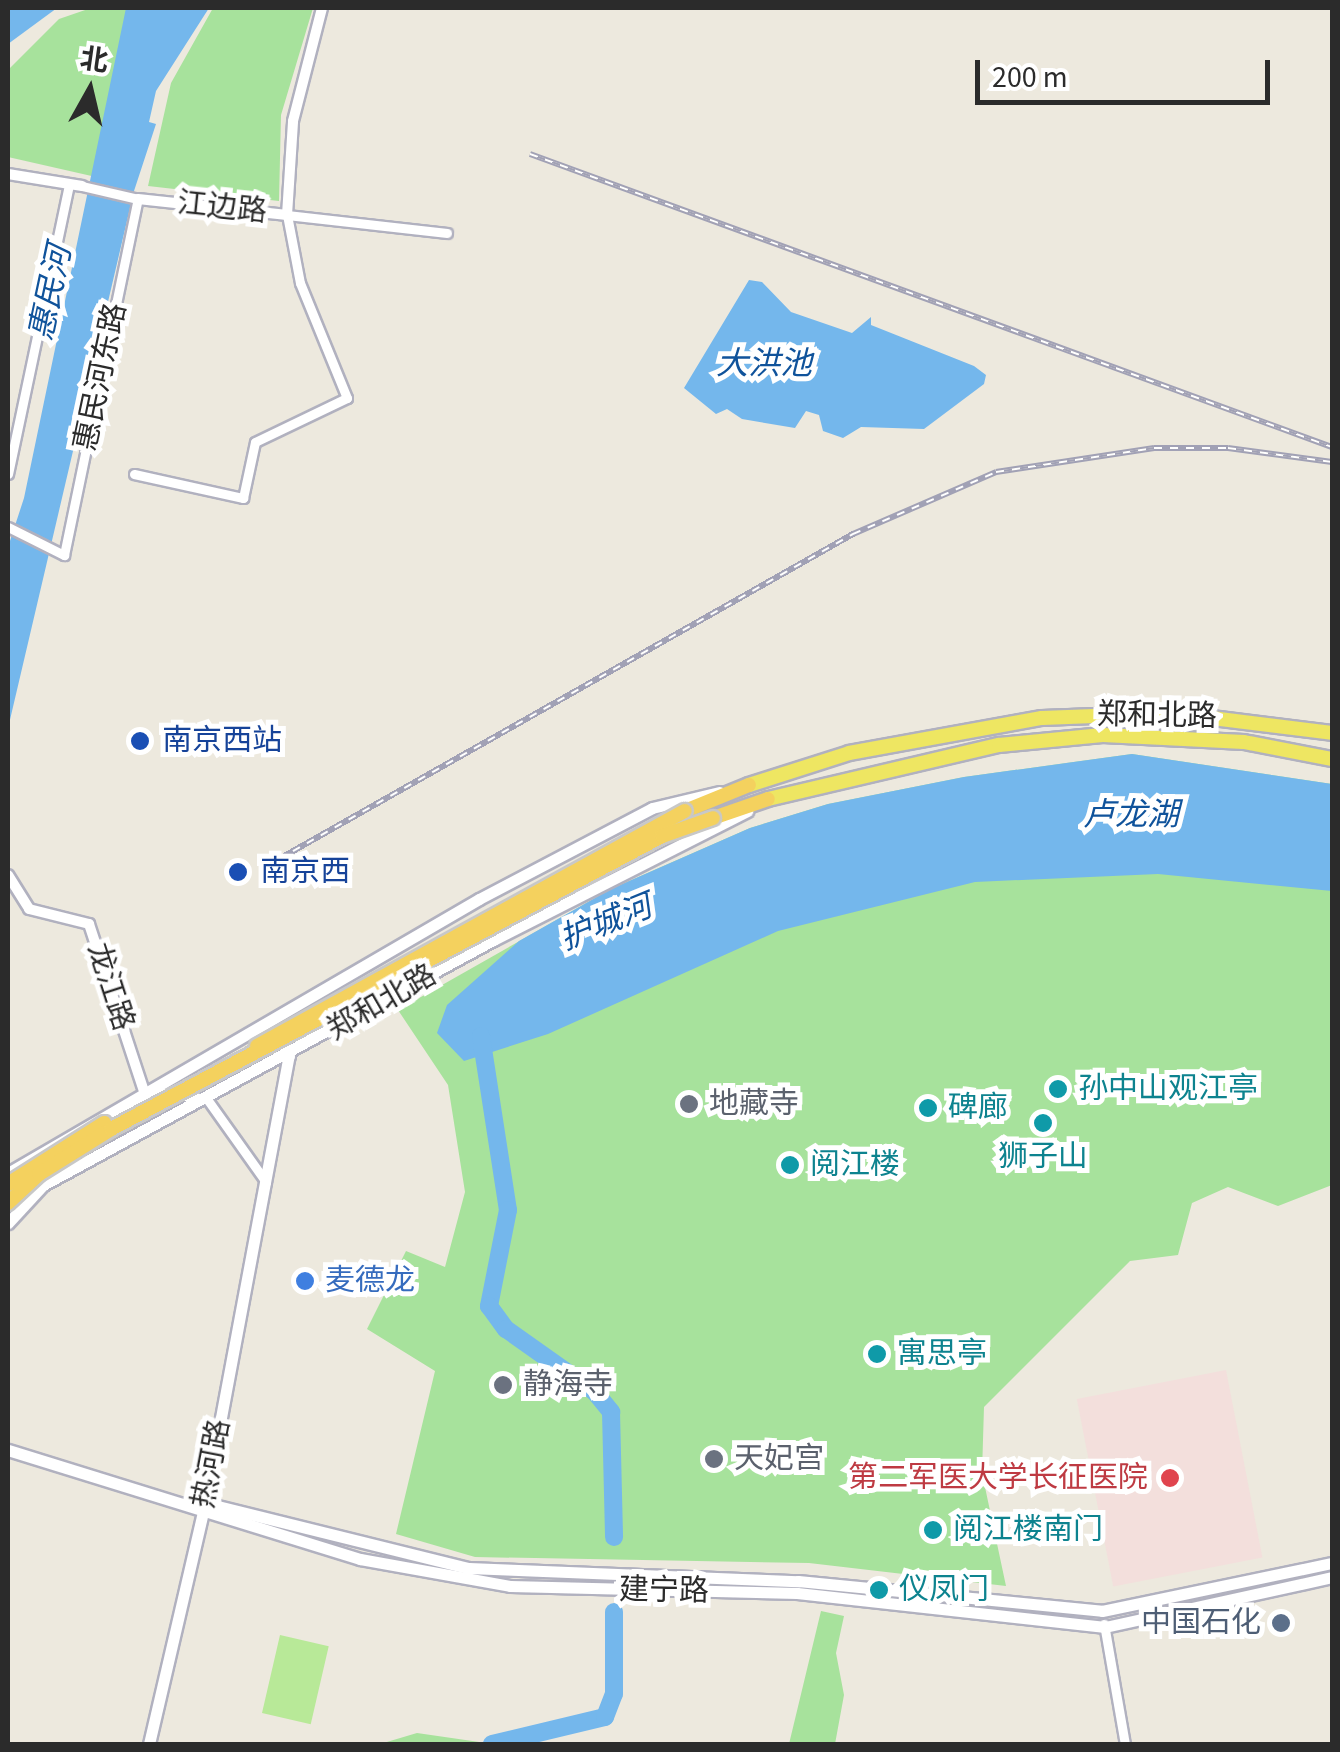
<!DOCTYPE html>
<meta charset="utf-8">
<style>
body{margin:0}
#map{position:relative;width:1340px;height:1752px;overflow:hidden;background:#ede9de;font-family:"Source Sans 3","Noto Sans SC",sans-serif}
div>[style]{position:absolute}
.medical>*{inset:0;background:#f3dfdc;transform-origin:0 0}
.green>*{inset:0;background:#a7e29c}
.pitch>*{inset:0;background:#b8e998;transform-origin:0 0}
.water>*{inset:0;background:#74b7ec}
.river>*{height:18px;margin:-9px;padding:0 9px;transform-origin:9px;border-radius:9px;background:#74b7ec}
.roads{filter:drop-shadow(2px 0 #b1b1bf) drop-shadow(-2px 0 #b1b1bf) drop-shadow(0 2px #b1b1bf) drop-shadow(0 -2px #b1b1bf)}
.minor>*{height:9px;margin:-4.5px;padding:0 4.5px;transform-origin:4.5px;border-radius:4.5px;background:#fff}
.tertiary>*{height:10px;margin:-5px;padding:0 5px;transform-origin:5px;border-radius:5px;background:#fff}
.secondary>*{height:11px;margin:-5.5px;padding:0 5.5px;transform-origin:5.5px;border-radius:5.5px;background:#fff}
.primary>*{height:14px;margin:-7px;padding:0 7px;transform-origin:7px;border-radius:7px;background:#eee662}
.trunk>*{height:14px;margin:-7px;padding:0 7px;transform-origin:7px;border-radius:7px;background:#f4d15e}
.rail>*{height:6px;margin-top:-3px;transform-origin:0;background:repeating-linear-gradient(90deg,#fff 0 8px,#a1a1b5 0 16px);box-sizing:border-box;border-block:2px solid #a1a1b5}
.bridges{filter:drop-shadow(2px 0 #c8c8c8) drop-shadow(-2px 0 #c8c8c8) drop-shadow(0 2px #c8c8c8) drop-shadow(0 -2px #c8c8c8)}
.trunk-bridge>*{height:14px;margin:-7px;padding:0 7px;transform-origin:7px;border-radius:7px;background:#f4d15e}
.dots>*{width:28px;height:28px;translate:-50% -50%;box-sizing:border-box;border:5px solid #fff;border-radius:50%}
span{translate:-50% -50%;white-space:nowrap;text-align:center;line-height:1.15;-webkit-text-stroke:10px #fff;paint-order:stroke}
.street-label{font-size:30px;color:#2b2b2b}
.transit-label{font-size:30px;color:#164399}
.left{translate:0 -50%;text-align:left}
.culture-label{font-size:30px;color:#0d838f}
.worship-label{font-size:30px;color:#5b616d}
.shop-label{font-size:30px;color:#366cbe}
.health-label{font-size:30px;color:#be3a42}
.right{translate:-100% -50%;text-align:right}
.service-label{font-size:30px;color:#4e5e75}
.water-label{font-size:32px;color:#10539b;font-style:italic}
.frame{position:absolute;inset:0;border:10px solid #2b2b2b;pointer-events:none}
.north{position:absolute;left:40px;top:40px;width:100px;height:100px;-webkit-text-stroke:8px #fff;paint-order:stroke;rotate:8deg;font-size:28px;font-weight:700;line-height:40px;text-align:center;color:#2b2b2b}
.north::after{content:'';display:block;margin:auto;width:35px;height:45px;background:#2b2b2b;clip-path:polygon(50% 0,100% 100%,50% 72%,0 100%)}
.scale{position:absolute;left:975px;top:60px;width:295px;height:45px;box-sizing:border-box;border:5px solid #2b2b2b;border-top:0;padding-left:12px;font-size:30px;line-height:35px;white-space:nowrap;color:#2b2b2b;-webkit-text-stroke:8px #fff;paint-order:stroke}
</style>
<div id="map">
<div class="medical">
<i style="left:1226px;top:1370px;width:191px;height:152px;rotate:79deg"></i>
</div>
<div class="green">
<i style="clip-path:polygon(91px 8px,128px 8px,96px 177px,8px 157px,8px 70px,59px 19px)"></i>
<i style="clip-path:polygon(213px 8px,313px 8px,281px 115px,279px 201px,148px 186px,171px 83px)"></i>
<i style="clip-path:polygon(1132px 754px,1332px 784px,1332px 1185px,1278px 1206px,1228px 1187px,1192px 1203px,1178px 1255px,1130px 1261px,984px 1407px,982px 1473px,1006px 1586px,809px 1563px,475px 1557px,396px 1534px,435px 1371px,367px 1329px,406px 1251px,445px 1267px,465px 1192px,448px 1085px,398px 1010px,611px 889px,750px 828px,828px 804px,964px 777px)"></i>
<i style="clip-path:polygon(821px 1611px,844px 1616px,836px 1653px,844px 1695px,835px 1744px,789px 1744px)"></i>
<i style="clip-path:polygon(417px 1733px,493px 1744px,380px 1744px)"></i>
</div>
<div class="pitch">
<i style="left:280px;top:1635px;width:50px;height:80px;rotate:13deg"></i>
</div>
<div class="water">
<i style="clip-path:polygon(8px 8px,57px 8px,8px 44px)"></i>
<i style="clip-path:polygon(126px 8px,209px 8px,156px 91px,149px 122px,156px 124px,134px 191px,9px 724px,8px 547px,24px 498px)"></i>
<i style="clip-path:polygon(749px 280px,762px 282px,791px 312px,852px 333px,871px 317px,871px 325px,974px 366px,986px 375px,984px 384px,924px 429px,861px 427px,843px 438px,823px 431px,819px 415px,806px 411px,795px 428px,742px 419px,727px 409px,716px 414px,684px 388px)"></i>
<i style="clip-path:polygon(1132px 754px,1332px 784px,1332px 891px,1158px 874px,975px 882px,778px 931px,548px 1034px,464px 1061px,437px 1033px,447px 1005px,519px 941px,611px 889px,750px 828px,828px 804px,964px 777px)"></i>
</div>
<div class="river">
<i style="left:481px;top:1036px;width:176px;rotate:81.2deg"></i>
<i style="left:508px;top:1210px;width:98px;rotate:101.2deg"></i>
<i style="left:489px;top:1306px;width:29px;rotate:54deg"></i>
<i style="left:506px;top:1329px;width:109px;rotate:35.3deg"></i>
<i style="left:595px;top:1392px;width:26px;rotate:51deg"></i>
<i style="left:611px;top:1412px;width:125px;rotate:88.6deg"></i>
<i style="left:492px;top:1744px;width:116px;rotate:-13.4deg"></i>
<i style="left:605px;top:1717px;width:25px;rotate:-69deg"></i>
<i style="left:614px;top:1694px;width:82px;rotate:-90deg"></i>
</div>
<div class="roads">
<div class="minor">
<i style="left:8px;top:474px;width:296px;rotate:-78.1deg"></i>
<i style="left:134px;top:474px;width:112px;rotate:12.4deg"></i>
<i style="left:243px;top:498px;width:57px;rotate:-77.9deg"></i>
<i style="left:255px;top:442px;width:102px;rotate:-25.6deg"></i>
<i style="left:347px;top:398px;width:124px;rotate:-112.2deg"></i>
<i style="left:300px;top:283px;width:69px;rotate:-100.8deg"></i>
<i style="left:287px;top:215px;width:161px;rotate:6.4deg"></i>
<i style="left:8px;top:527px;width:63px;rotate:26.6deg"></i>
<i style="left:64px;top:555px;width:364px;rotate:-78.3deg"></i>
<i style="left:138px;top:199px;width:57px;rotate:-166.9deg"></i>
<i style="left:147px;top:1091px;width:61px;rotate:7.6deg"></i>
<i style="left:207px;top:1099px;width:102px;rotate:54.6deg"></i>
<i style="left:1104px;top:1624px;width:122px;rotate:80.1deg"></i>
</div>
<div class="tertiary">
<i style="left:8px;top:174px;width:75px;rotate:9.2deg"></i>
<i style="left:138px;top:199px;width:150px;rotate:6.1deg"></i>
<i style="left:287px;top:215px;width:94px;rotate:-86.3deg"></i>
<i style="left:293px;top:121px;width:117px;rotate:-75.6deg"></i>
<i style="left:8px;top:875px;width:40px;rotate:58deg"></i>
<i style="left:29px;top:909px;width:62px;rotate:14deg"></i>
<i style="left:89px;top:924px;width:176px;rotate:71.8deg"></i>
</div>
<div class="secondary">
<i style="left:8px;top:1173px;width:545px;rotate:-30.19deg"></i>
<i style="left:479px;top:899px;width:195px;rotate:-27.7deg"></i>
<i style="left:652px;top:808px;width:69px;rotate:-13.4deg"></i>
<i style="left:8px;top:1223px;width:52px;rotate:-47.4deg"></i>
<i style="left:43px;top:1185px;width:512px;rotate:-28.57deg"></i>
<i style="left:493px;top:940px;width:285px;rotate:-26.9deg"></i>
<i style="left:8px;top:1450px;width:368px;rotate:17.2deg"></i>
<i style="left:360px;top:1559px;width:152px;rotate:10.2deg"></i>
<i style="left:510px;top:1586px;width:287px;rotate:1.4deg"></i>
<i style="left:797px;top:1593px;width:310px;rotate:6.3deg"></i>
<i style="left:1105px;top:1627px;width:232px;rotate:-12.4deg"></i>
<i style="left:205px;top:1503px;width:271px;rotate:13.9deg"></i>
<i style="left:468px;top:1568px;width:330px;rotate:2.3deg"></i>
<i style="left:798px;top:1581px;width:305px;rotate:5.6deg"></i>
<i style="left:1102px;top:1611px;width:235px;rotate:-11.8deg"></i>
<i style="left:149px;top:1744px;width:247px;rotate:-76.9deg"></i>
<i style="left:205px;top:1503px;width:455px;rotate:-79.4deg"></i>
<i style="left:289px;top:1056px;width:24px;rotate:-118deg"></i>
</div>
<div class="primary">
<i style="left:749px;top:785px;width:105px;rotate:-17.7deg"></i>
<i style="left:849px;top:753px;width:196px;rotate:-10.3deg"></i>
<i style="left:1042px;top:718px;width:130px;rotate:-2.2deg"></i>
<i style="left:1172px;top:713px;width:161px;rotate:7.1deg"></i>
<i style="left:768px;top:799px;width:237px;rotate:-13.2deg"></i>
<i style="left:999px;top:745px;width:104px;rotate:-5.5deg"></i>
<i style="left:1103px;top:735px;width:141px;rotate:2.8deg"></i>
<i style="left:1244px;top:742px;width:90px;rotate:10.9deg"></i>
</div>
<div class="trunk">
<i style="left:685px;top:811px;width:69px;rotate:-22.1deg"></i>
<i style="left:713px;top:818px;width:58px;rotate:-19.1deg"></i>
</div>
</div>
<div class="rail">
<i style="left:530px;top:154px;width:854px;rotate:20.07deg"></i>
<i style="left:279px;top:859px;width:660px;rotate:-29.52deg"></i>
<i style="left:853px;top:534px;width:156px;rotate:-23.4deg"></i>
<i style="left:996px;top:472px;width:160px;rotate:-8.6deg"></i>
<i style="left:1154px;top:448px;width:74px"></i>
<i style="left:1228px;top:448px;width:105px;rotate:7.7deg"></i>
</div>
<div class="bridges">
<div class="trunk-bridge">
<i style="left:257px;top:1046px;width:488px;rotate:-28.8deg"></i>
<i style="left:8px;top:1184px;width:114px;rotate:-32.4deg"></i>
<i style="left:8px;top:1203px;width:42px;rotate:-43.1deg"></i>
<i style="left:39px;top:1174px;width:85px;rotate:-32deg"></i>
<i style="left:111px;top:1129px;width:624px;rotate:-28deg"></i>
<i style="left:662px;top:836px;width:54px;rotate:-19.4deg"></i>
</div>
</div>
<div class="dots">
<i style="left:140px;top:741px;background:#1a4fb4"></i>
<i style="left:238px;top:872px;background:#1a4fb4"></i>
<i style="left:1058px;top:1089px;background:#0f9aa8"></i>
<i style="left:689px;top:1104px;background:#6b7280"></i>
<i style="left:928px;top:1108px;background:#0f9aa8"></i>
<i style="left:1043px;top:1123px;background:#0f9aa8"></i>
<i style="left:790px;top:1165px;background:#0f9aa8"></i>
<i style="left:305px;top:1281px;background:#3f7fe0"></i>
<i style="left:877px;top:1354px;background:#0f9aa8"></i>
<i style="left:503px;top:1385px;background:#6b7280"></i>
<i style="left:714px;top:1459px;background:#6b7280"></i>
<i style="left:1170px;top:1478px;background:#e0444e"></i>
<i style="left:933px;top:1530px;background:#0f9aa8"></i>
<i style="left:879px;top:1590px;background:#0f9aa8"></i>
<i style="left:1281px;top:1623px;background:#5c6f8a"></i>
</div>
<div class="street-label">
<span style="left:222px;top:208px;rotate:6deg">江边路</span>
<span style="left:101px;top:377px;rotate:-78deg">惠民河东路</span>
<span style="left:1157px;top:716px;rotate:1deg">郑和北路</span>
<span style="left:110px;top:987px;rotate:72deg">龙江路</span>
<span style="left:382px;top:1003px;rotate:-30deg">郑和北路</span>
<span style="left:212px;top:1464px;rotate:-79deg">热河路</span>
<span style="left:664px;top:1591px;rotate:1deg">建宁路</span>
</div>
<div class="transit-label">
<span class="left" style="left:162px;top:741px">南京西站</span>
<span class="left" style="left:260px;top:872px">南京西</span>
</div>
<div class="culture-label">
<span class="left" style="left:1078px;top:1089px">孙中山观江亭</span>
<span class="left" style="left:948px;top:1108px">碑廊</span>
<span style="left:1043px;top:1157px">狮子山</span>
<span class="left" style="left:810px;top:1165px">阅江楼</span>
<span class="left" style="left:897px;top:1354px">寓思亭</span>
<span class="left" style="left:953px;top:1530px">阅江楼南门</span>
<span class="left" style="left:899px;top:1590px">仪凤门</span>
</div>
<div class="worship-label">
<span class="left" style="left:709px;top:1104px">地藏寺</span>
<span class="left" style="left:523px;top:1385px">静海寺</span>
<span class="left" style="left:734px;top:1459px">天妃宫</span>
</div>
<div class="shop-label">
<span class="left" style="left:325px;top:1281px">麦德龙</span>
</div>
<div class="health-label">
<span class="right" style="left:1148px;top:1478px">第二军医大学长征医院</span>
</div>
<div class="service-label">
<span class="right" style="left:1261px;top:1623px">中国石化</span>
</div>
<div class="water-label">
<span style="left:51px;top:293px;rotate:-78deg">惠民河</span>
<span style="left:764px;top:364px">大洪池</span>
<span style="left:1131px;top:815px">卢龙湖</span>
<span style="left:606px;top:923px;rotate:-22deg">护城河</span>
</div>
<div class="frame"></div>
<div class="north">北</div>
<div class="scale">200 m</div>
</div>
